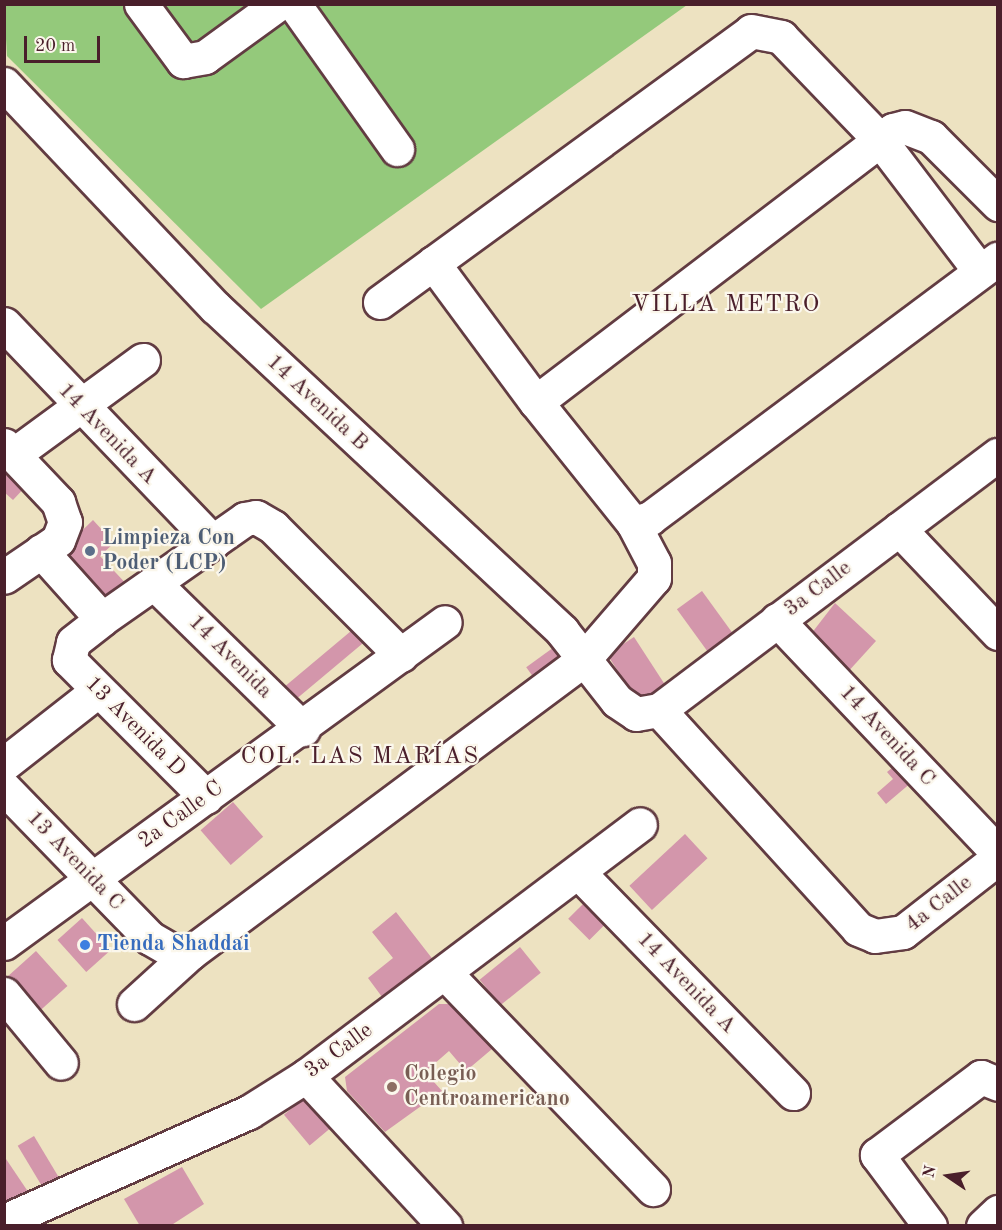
<!DOCTYPE html>
<meta charset="utf-8">
<style>
body{margin:0}
#map{position:relative;width:1002px;height:1230px;overflow:hidden;background:#ede2c1;font-family:"Old Standard TT",serif}
div>[style]{position:absolute}
.green>*{inset:0;background:#94c97b}
.building>*{inset:0;background:#d396ab;transform-origin:0 0}
.roads{filter:drop-shadow(2px 0 #623c42) drop-shadow(-2px 0 #623c42) drop-shadow(0 2px #623c42) drop-shadow(0 -2px #623c42)}
.minor>*{height:33px;margin:-16.5px;padding:0 16.5px;transform-origin:16.5px;border-radius:16.5px;background:#fff}
.dots>*{width:16px;height:16px;translate:-50% -50%;box-sizing:border-box;border:3px solid #fbf7ec;border-radius:50%}
span{translate:-50% -50%;white-space:nowrap;text-align:center;line-height:1.15;-webkit-text-stroke:4.5px #fbf7ec;paint-order:stroke}
.street-label{font-size:22px;color:#4a1f2b}
.service-label{font-size:22px;color:#4e5e75;font-weight:700}
.left{translate:0 -50%;text-align:left}
.shop-label{font-size:22px;color:#366cbe;font-weight:700}
.education-label{font-size:22px;color:#785e54;font-weight:700}
.neighbourhood-label{font-size:24px;color:#4a1f2b;letter-spacing:1.5px}
.frame{position:absolute;inset:0;border:6px solid #4a1f2b;pointer-events:none}
.north{position:absolute;left:918px;top:1146px;width:60px;height:60px;-webkit-text-stroke:4px #fbf7ec;paint-order:stroke;rotate:283deg;font-size:16px;font-weight:700;line-height:24px;text-align:center;color:#4a1f2b}
.north::after{content:'';display:block;margin:auto;width:21px;height:27px;background:#4a1f2b;clip-path:polygon(50% 0,100% 100%,50% 72%,0 100%)}
.scale{position:absolute;left:24px;top:36px;width:76px;height:27px;box-sizing:border-box;border:3px solid #4a1f2b;border-top:0;padding-left:8px;font-size:18px;line-height:21px;white-space:nowrap;color:#4a1f2b;-webkit-text-stroke:4px #fbf7ec;paint-order:stroke}
</style>
<div id="map">
<div class="green">
<i style="clip-path:polygon(4px 5px,687px 5px,261px 309px,7px 56px)"></i>
</div>
<div class="building">
<i style="clip-path:polygon(14px 468px,29px 483px,13px 500px,4px 492px,4px 478px)"></i>
<i style="clip-path:polygon(93px 520px,114px 543px,100px 556px,132px 590px,111px 610px,59px 553px)"></i>
<i style="left:702px;top:591px;width:67px;height:31px;rotate:54deg"></i>
<i style="clip-path:polygon(835px 603px,876px 641px,846px 674px,811px 634px)"></i>
<i style="left:357px;top:626px;width:17px;height:97px;rotate:50deg"></i>
<i style="left:634px;top:637px;width:68px;height:32px;rotate:57deg"></i>
<i style="left:561px;top:642px;width:19px;height:43px;rotate:54deg"></i>
<i style="clip-path:polygon(904px 758px,919px 776px,886px 804px,877px 793px,893px 779px,887px 772px)"></i>
<i style="left:233px;top:802px;width:46px;height:43px;rotate:49deg"></i>
<i style="left:685px;top:834px;width:33px;height:76px;rotate:47deg"></i>
<i style="left:588px;top:899px;width:30px;height:28px;rotate:45deg"></i>
<i style="clip-path:polygon(396px 912px,438px 966px,388px 1005px,368px 978px,393px 958px,372px 932px)"></i>
<i style="left:82px;top:918px;width:43px;height:33px;rotate:48deg"></i>
<i style="left:520px;top:947px;width:33px;height:52px;rotate:51deg"></i>
<i style="left:36px;top:951px;width:47px;height:39px;rotate:48deg"></i>
<i style="clip-path:polygon(439px 1004px,453px 1004px,492px 1049px,466px 1071px,449px 1051px,425px 1072px,442px 1091px,385px 1132px,347px 1091px,345px 1077px)"></i>
<i style="left:310px;top:1093px;width:40px;height:34px;rotate:50deg"></i>
<i style="left:34px;top:1136px;width:60px;height:19px;rotate:59deg"></i>
<i style="clip-path:polygon(4px 1156px,35px 1202px,4px 1210px)"></i>
<i style="clip-path:polygon(182px 1167px,204px 1204px,170px 1226px,140px 1226px,124px 1199px)"></i>
</div>
<div class="roads">
<div class="minor">
<i style="left:141px;top:4px;width:71px;rotate:53.6deg"></i>
<i style="left:183px;top:61px;width:22px;rotate:-10deg"></i>
<i style="left:205px;top:57px;width:90px;rotate:-36deg"></i>
<i style="left:294px;top:4px;width:178px;rotate:54.6deg"></i>
<i style="left:4px;top:84px;width:307px;rotate:46.6deg"></i>
<i style="left:215px;top:307px;width:475px;rotate:43deg"></i>
<i style="left:562px;top:631px;width:89px;rotate:51.8deg"></i>
<i style="left:617px;top:701px;width:23px;rotate:34deg"></i>
<i style="left:636px;top:714px;width:23px;rotate:-10deg"></i>
<i style="left:659px;top:710px;width:424px;rotate:-37deg"></i>
<i style="left:433px;top:263px;width:173px;rotate:53.5deg"></i>
<i style="left:536px;top:402px;width:449px;rotate:-37.3deg"></i>
<i style="left:893px;top:130px;width:12px;rotate:-14deg"></i>
<i style="left:905px;top:127px;width:28px;rotate:21deg"></i>
<i style="left:931px;top:137px;width:95px;rotate:45deg"></i>
<i style="left:380px;top:302px;width:459px;rotate:-36.1deg"></i>
<i style="left:751px;top:31px;width:31px;rotate:11deg"></i>
<i style="left:781px;top:37px;width:143px;rotate:46.1deg"></i>
<i style="left:880px;top:140px;width:163px;rotate:52.7deg"></i>
<i style="left:4px;top:324px;width:302px;rotate:46.2deg"></i>
<i style="left:536px;top:402px;width:155px;rotate:51.3deg"></i>
<i style="left:633px;top:523px;width:18px;rotate:-16deg"></i>
<i style="left:650px;top:518px;width:434px;rotate:-36.7deg"></i>
<i style="left:4px;top:445px;width:79px;rotate:46.5deg"></i>
<i style="left:58px;top:502px;width:21px;rotate:71deg"></i>
<i style="left:65px;top:522px;width:19px;rotate:111deg"></i>
<i style="left:58px;top:540px;width:65px;rotate:145.6deg"></i>
<i style="left:13px;top:455px;width:161px;rotate:-36.2deg"></i>
<i style="left:899px;top:529px;width:144px;rotate:46.4deg"></i>
<i style="left:41px;top:551px;width:91px;rotate:48.1deg"></i>
<i style="left:156px;top:585px;width:206px;rotate:44.4deg"></i>
<i style="left:777px;top:620px;width:321px;rotate:46.5deg"></i>
<i style="left:659px;top:710px;width:296px;rotate:47.7deg"></i>
<i style="left:858px;top:929px;width:18px;rotate:22deg"></i>
<i style="left:875px;top:936px;width:28px;rotate:-8deg"></i>
<i style="left:903px;top:932px;width:120px;rotate:-37.9deg"></i>
<i style="left:4px;top:764px;width:118px;rotate:-38.1deg"></i>
<i style="left:4px;top:788px;width:209px;rotate:45.8deg"></i>
<i style="left:150px;top:938px;width:30px;rotate:30deg"></i>
<i style="left:176px;top:953px;width:14px"></i>
<i style="left:190px;top:953px;width:492px;rotate:-36.7deg"></i>
<i style="left:584px;top:659px;width:107px;rotate:-49.2deg"></i>
<i style="left:654px;top:578px;width:15px;rotate:-90deg"></i>
<i style="left:654px;top:563px;width:45px;rotate:-117.7deg"></i>
<i style="left:206px;top:797px;width:194px;rotate:-135deg"></i>
<i style="left:69px;top:660px;width:18px;rotate:-77deg"></i>
<i style="left:73px;top:642px;width:37px;rotate:-38deg"></i>
<i style="left:102px;top:619px;width:174px;rotate:-35deg"></i>
<i style="left:245px;top:519px;width:11px;rotate:-10deg"></i>
<i style="left:256px;top:517px;width:20px;rotate:30deg"></i>
<i style="left:273px;top:527px;width:181px;rotate:45deg"></i>
<i style="left:579px;top:873px;width:307px;rotate:45.8deg"></i>
<i style="left:4px;top:943px;width:545px;rotate:-36.05deg"></i>
<i style="left:445px;top:973px;width:300px;rotate:46.1deg"></i>
<i style="left:4px;top:994px;width:89px;rotate:50.4deg"></i>
<i style="left:134px;top:1004px;width:76px;rotate:-42.3deg"></i>
<i style="left:306px;top:1076px;width:205px;rotate:47.2deg"></i>
<i style="left:4px;top:1221px;width:268px;rotate:-24deg"></i>
<i style="left:249px;top:1112px;width:67px;rotate:-32.3deg"></i>
<i style="left:306px;top:1076px;width:418px;rotate:-37deg"></i>
<i style="left:930px;top:1226px;width:89px;rotate:-126.7deg"></i>
<i style="left:877px;top:1155px;width:130px;rotate:-36.9deg"></i>
<i style="left:981px;top:1077px;width:18px;rotate:22deg"></i>
<i style="left:983px;top:1226px;width:21px;rotate:-43deg"></i>
</div>
</div>
<div class="dots">
<i style="left:90px;top:551px;background:#5c6f8a"></i>
<i style="left:85px;top:945px;background:#3f7fe0"></i>
<i style="left:392px;top:1087px;background:#8d6e63"></i>
</div>
<div class="street-label">
<span style="left:317px;top:403px;rotate:43deg">14 Avenida B</span>
<span style="left:107px;top:434px;rotate:46deg">14 Avenida A</span>
<span style="left:818px;top:589px;rotate:-37deg">3a Calle</span>
<span style="left:230px;top:657px;rotate:45deg">14 Avenida</span>
<span style="left:135px;top:727px;rotate:45deg">13 Avenida D</span>
<span style="left:887px;top:736px;rotate:47deg">14 Avenida C</span>
<span style="left:181px;top:815px;rotate:-36deg">2a Calle C</span>
<span style="left:75px;top:861px;rotate:46deg">13 Avenida C</span>
<span style="left:939px;top:904px;rotate:-38deg">4a Calle</span>
<span style="left:686px;top:983px;rotate:46deg">14 Avenida A</span>
<span style="left:339px;top:1051px;rotate:-36deg">3a Calle</span>
</div>
<div class="service-label">
<span class="left" style="left:102px;top:551px">Limpieza Con<br>Poder (LCP)</span>
</div>
<div class="shop-label">
<span class="left" style="left:97px;top:945px">Tienda Shaddai</span>
</div>
<div class="education-label">
<span class="left" style="left:404px;top:1087px">Colegio<br>Centroamericano</span>
</div>
<div class="neighbourhood-label">
<span style="left:726px;top:306px">VILLA METRO</span>
<span style="left:360px;top:758px">COL. LAS MARÍAS</span>
</div>
<div class="frame"></div>
<div class="north">N</div>
<div class="scale">20 m</div>
</div>
